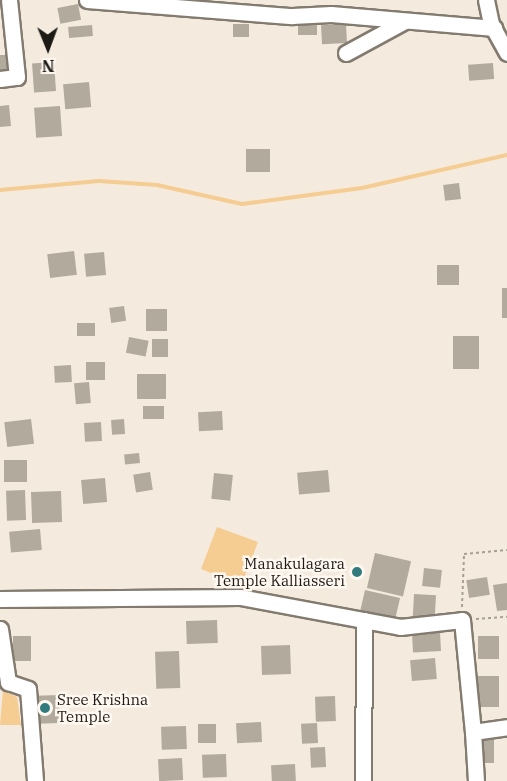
<!DOCTYPE html>
<style>
body{margin:0}
#map{position:relative;width:507px;height:781px;overflow:hidden;background:#f4ebde;font-family:"IBM Plex Serif",serif}
div>[style]{position:absolute}
.water>*{inset:0;background:#f5cc91}
.stream>*{height:4px;margin:-2px;padding:0 2px;transform-origin:2px;border-radius:2px;background:#f5cc91}
.building>*{inset:0;background:#b3aa9e;transform-origin:0 0}
.path>*{height:2px;margin-top:-1px;transform-origin:0;background:repeating-linear-gradient(90deg,#a59f94 0 3px,transparent 0 6px)}
.roads{filter:drop-shadow(2px 0 #837b6f) drop-shadow(-2px 0 #837b6f) drop-shadow(0 2px #837b6f) drop-shadow(0 -2px #837b6f)}
.minor>*{height:15px;margin:-7.5px;padding:0 7.5px;transform-origin:7.5px;border-radius:7.5px;background:#fff}
.dots>*{width:16px;height:16px;translate:-50% -50%;box-sizing:border-box;border:3px solid #fef8f1;border-radius:50%}
span{translate:-50% -50%;white-space:nowrap;text-align:center;line-height:1.15;-webkit-text-stroke:5px #fef8f1;paint-order:stroke}
.poi-label{font-size:15px;color:#1d1a15}
.right{translate:-100% -50%;text-align:right}
.left{translate:0 -50%;text-align:left}
.north{position:absolute;left:18px;top:18px;width:60px;height:60px;-webkit-text-stroke:4px #fef8f1;paint-order:stroke;rotate:179deg;font-size:16px;font-weight:700;line-height:24px;text-align:center;color:#1d1a15}
.north::after{content:'';display:block;margin:auto;width:21px;height:27px;background:#1d1a15;clip-path:polygon(50% 0,100% 100%,50% 72%,0 100%)}
</style>
<div id="map">
<div class="water">
<i style="clip-path:polygon(217px 527px,258px 542px,244px 578px,226px 579px,201px 569px)"></i>
<i style="clip-path:polygon(3px 691px,17px 697px,21px 725px,0 725px)"></i>
</div>
<div class="stream">
<i style="left:0;top:190px;width:99px;rotate:-5.2deg"></i>
<i style="left:99px;top:181px;width:58px;rotate:3.9deg"></i>
<i style="left:157px;top:185px;width:87px;rotate:12.6deg"></i>
<i style="left:242px;top:204px;width:121px;rotate:-7.6deg"></i>
<i style="left:362px;top:188px;width:149px;rotate:-12.8deg"></i>
</div>
<div class="building">
<i style="left:78px;top:4px;width:16px;height:21px;rotate:79deg"></i>
<i style="left:317px;top:21px;width:14px;height:19px;rotate:90deg"></i>
<i style="left:233px;top:24px;width:16px;height:13px"></i>
<i style="left:346px;top:24px;width:19px;height:25px;rotate:87deg"></i>
<i style="left:92px;top:25px;width:11px;height:24px;rotate:85deg"></i>
<i style="clip-path:polygon(0 55px,8px 55px,9px 73px,0 74px)"></i>
<i style="left:54px;top:62px;width:29px;height:22px;rotate:86deg"></i>
<i style="left:493px;top:63px;width:16px;height:25px;rotate:86deg"></i>
<i style="left:89px;top:82px;width:25px;height:26px;rotate:85deg"></i>
<i style="clip-path:polygon(9px 105px,11px 126px,0 127px,0 106px)"></i>
<i style="left:60px;top:106px;width:30px;height:26px;rotate:86deg"></i>
<i style="left:270px;top:149px;width:23px;height:24px;rotate:90deg"></i>
<i style="left:459px;top:183px;width:16px;height:16px;rotate:83deg"></i>
<i style="left:74px;top:251px;width:24px;height:27px;rotate:83deg"></i>
<i style="left:104px;top:252px;width:23px;height:20px;rotate:85deg"></i>
<i style="left:437px;top:265px;width:22px;height:20px"></i>
<i style="left:502px;top:288px;width:5px;height:30px"></i>
<i style="left:124px;top:306px;width:15px;height:15px;rotate:82deg"></i>
<i style="left:146px;top:309px;width:21px;height:22px"></i>
<i style="left:77px;top:323px;width:18px;height:13px"></i>
<i style="left:479px;top:336px;width:33px;height:26px;rotate:90deg"></i>
<i style="left:129px;top:337px;width:20px;height:16px;rotate:11deg"></i>
<i style="left:152px;top:339px;width:16px;height:18px"></i>
<i style="left:86px;top:362px;width:19px;height:18px"></i>
<i style="left:71px;top:365px;width:17px;height:17px;rotate:87deg"></i>
<i style="left:166px;top:374px;width:25px;height:29px;rotate:90deg"></i>
<i style="left:89px;top:382px;width:21px;height:15px;rotate:85deg"></i>
<i style="left:164px;top:406px;width:13px;height:21px;rotate:90deg"></i>
<i style="left:222px;top:411px;width:19px;height:24px;rotate:87deg"></i>
<i style="left:31px;top:419px;width:25px;height:27px;rotate:83deg"></i>
<i style="left:124px;top:419px;width:15px;height:13px;rotate:86deg"></i>
<i style="left:101px;top:422px;width:19px;height:17px;rotate:87deg"></i>
<i style="left:139px;top:453px;width:10px;height:15px;rotate:84deg"></i>
<i style="left:4px;top:460px;width:23px;height:22px"></i>
<i style="left:328px;top:470px;width:22px;height:31px;rotate:85deg"></i>
<i style="left:150px;top:472px;width:18px;height:17px;rotate:81deg"></i>
<i style="left:214px;top:473px;width:19px;height:26px;rotate:6deg"></i>
<i style="left:105px;top:478px;width:24px;height:24px;rotate:85deg"></i>
<i style="left:25px;top:490px;width:30px;height:19px;rotate:88deg"></i>
<i style="left:61px;top:491px;width:31px;height:30px;rotate:88deg"></i>
<i style="left:40px;top:529px;width:21px;height:31px;rotate:85deg"></i>
<i style="left:375px;top:553px;width:37px;height:36px;rotate:13deg"></i>
<i style="left:424px;top:568px;width:18px;height:18px;rotate:6deg"></i>
<i style="left:487px;top:577px;width:18px;height:21px;rotate:81deg"></i>
<i style="clip-path:polygon(507px 583px,507px 610px,497px 611px,493px 585px)"></i>
<i style="left:365px;top:590px;width:36px;height:21px;rotate:13deg"></i>
<i style="left:414px;top:594px;width:22px;height:23px;rotate:3deg"></i>
<i style="left:217px;top:620px;width:23px;height:31px;rotate:88deg"></i>
<i style="left:440px;top:632px;width:19px;height:28px;rotate:87deg"></i>
<i style="left:13px;top:636px;width:18px;height:25px"></i>
<i style="left:478px;top:636px;width:21px;height:23px"></i>
<i style="left:290px;top:645px;width:29px;height:29px;rotate:88deg"></i>
<i style="left:179px;top:651px;width:37px;height:24px;rotate:88deg"></i>
<i style="left:435px;top:658px;width:21px;height:25px;rotate:85deg"></i>
<i style="left:475px;top:676px;width:24px;height:31px"></i>
<i style="left:59px;top:695px;width:28px;height:23px;rotate:88deg"></i>
<i style="left:335px;top:696px;width:25px;height:20px;rotate:88deg"></i>
<i style="left:261px;top:722px;width:20px;height:25px;rotate:87deg"></i>
<i style="left:317px;top:723px;width:20px;height:16px;rotate:87deg"></i>
<i style="left:216px;top:724px;width:19px;height:18px;rotate:90deg"></i>
<i style="left:186px;top:726px;width:23px;height:25px;rotate:88deg"></i>
<i style="left:478px;top:740px;width:16px;height:23px"></i>
<i style="left:325px;top:747px;width:20px;height:15px;rotate:87deg"></i>
<i style="left:226px;top:754px;width:23px;height:24px;rotate:88deg"></i>
<i style="left:182px;top:758px;width:22px;height:24px;rotate:87deg"></i>
<i style="left:295px;top:764px;width:17px;height:24px;rotate:87deg"></i>
</div>
<div class="path">
<i style="left:462px;top:607px;width:53px;rotate:-87.8deg"></i>
<i style="left:464px;top:554px;width:43px;rotate:-5.3deg"></i>
<i style="left:476px;top:619px;width:31px;rotate:-4deg"></i>
</div>
<div class="roads">
<div class="minor">
<i style="left:87px;top:0;width:206px;rotate:4.5deg"></i>
<i style="left:292px;top:16px;width:39px;rotate:-3deg"></i>
<i style="left:331px;top:14px;width:164px;rotate:4.9deg"></i>
<i style="left:486px;top:0;width:25px;rotate:78deg"></i>
<i style="left:491px;top:24px;width:33px;rotate:61deg"></i>
<i style="left:346px;top:53px;width:67px;rotate:-28.5deg"></i>
<i style="left:0;top:79px;width:17px;rotate:-7deg"></i>
<i style="left:17px;top:77px;width:77px;rotate:-95.9deg"></i>
<i style="left:0;top:599px;width:240px;rotate:-0.5deg"></i>
<i style="left:240px;top:597px;width:163px;rotate:10.6deg"></i>
<i style="left:400px;top:627px;width:62px;rotate:-6.4deg"></i>
<i style="left:462px;top:620px;width:113px;rotate:84.4deg"></i>
<i style="left:473px;top:732px;width:34px;rotate:-8deg"></i>
<i style="left:0;top:629px;width:54px;rotate:81.4deg"></i>
<i style="left:8px;top:682px;width:21px;rotate:19deg"></i>
<i style="left:28px;top:689px;width:92px;rotate:85.6deg"></i>
<i style="left:473px;top:732px;width:49px;rotate:86.5deg"></i>
<i style="left:363px;top:781px;width:161px;rotate:-89.6deg"></i>
</div>
</div>
<div class="dots">
<i style="left:357px;top:572px;background:#317a7e"></i>
<i style="left:45px;top:708px;background:#317a7e"></i>
</div>
<div class="poi-label">
<span class="right" style="left:345px;top:572px">Manakulagara<br>Temple Kalliasseri</span>
<span class="left" style="left:57px;top:708px">Sree Krishna<br>Temple</span>
</div>
<div class="north">N</div>
</div>
